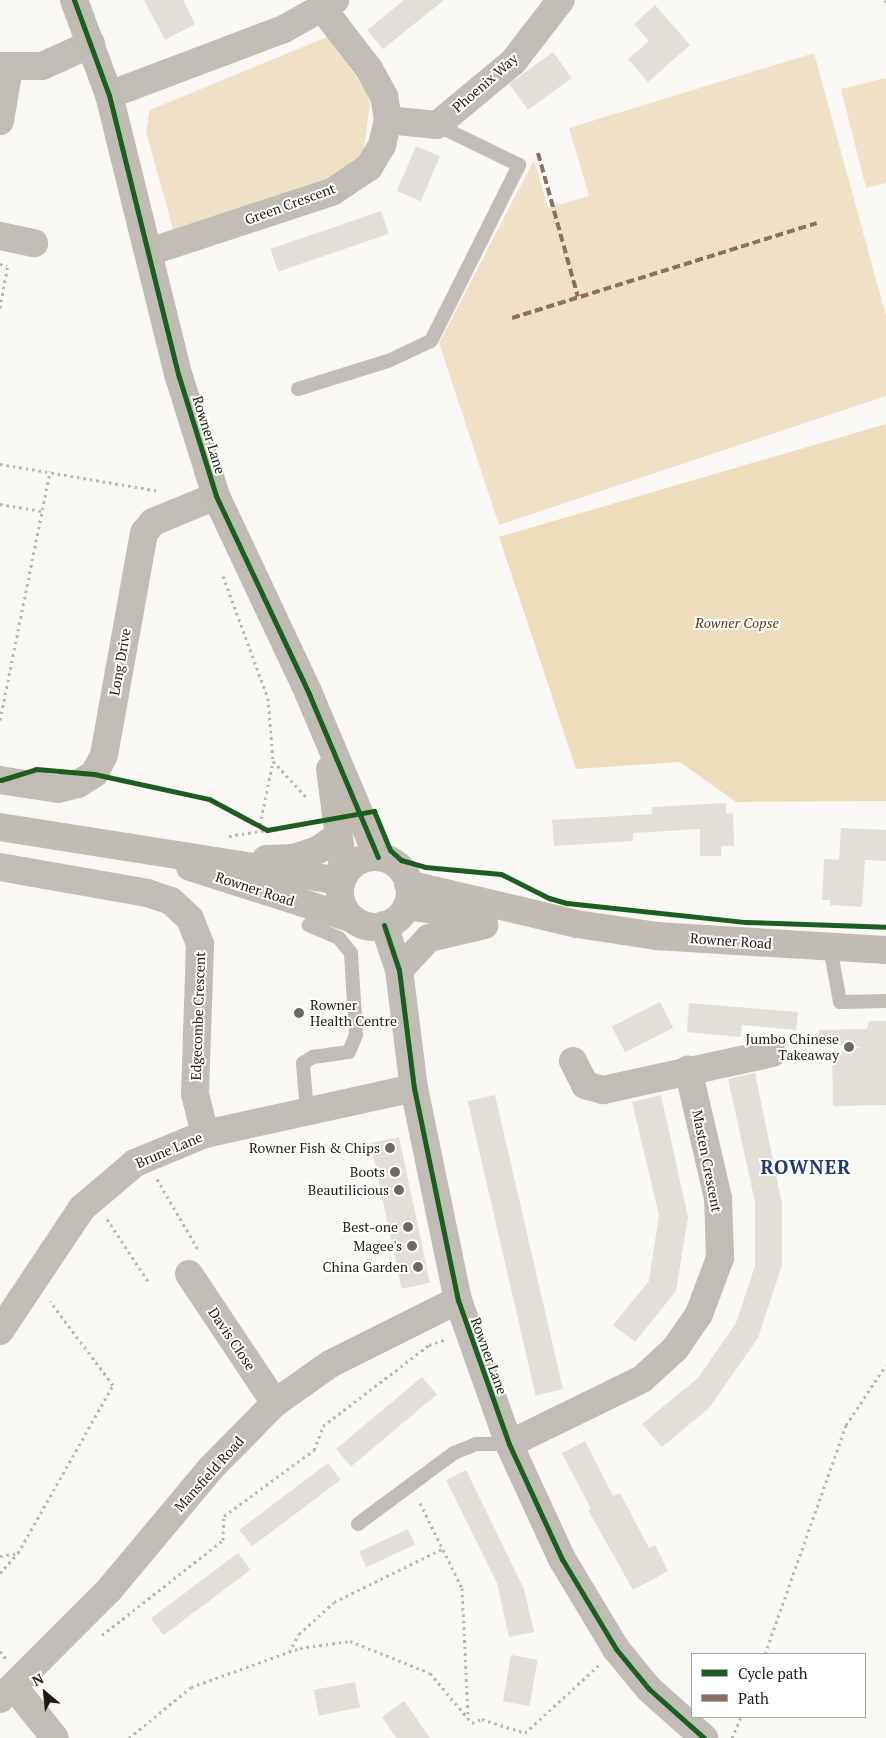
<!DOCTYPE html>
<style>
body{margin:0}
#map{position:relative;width:886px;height:1738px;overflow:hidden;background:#faf8f4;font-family:"PT Serif",serif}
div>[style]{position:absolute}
.green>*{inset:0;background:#f0e0c6}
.forest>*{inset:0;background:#eeddbd}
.building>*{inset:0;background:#e2ded8;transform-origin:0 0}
.path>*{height:3px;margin-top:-1.5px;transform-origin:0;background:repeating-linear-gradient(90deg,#b9b7b1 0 2.5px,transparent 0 6.5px)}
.lane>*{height:14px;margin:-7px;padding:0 7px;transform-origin:7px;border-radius:7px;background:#c1bcb5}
.street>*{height:28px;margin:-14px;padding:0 14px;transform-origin:14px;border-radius:14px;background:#c1bcb5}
.secondary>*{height:28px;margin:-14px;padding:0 14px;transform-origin:14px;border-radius:14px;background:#c0bcb3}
.secondary>.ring{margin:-14px;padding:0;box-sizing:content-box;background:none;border:28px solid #c0bcb3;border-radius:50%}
.quiet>*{height:4px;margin-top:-2px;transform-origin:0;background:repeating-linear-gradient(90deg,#8d6e63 0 8px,transparent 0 12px)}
.cycleway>*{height:5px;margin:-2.5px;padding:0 2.5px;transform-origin:2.5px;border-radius:2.5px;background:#1b5e20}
.dots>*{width:14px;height:14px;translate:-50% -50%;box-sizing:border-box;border:2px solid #fff;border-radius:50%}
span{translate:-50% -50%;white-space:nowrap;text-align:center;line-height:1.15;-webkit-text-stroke:4px #fff;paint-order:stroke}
.street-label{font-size:14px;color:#201b13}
.park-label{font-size:14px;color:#543f14;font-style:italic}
.poi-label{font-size:14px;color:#201b13}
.left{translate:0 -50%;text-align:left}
.right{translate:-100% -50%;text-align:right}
.district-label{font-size:19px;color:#1e3a71;font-weight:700;letter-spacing:1px}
.legend{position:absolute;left:691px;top:1653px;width:175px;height:65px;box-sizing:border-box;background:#fff;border:1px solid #a6a4a1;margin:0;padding:6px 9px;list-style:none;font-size:15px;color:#201b13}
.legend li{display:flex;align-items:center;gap:10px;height:25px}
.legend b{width:25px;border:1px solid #a6a4a1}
.north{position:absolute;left:20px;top:1668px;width:50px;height:50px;-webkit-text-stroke:4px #fff;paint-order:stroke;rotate:332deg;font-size:14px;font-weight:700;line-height:20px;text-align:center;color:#201b13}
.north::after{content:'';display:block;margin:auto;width:18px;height:22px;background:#201b13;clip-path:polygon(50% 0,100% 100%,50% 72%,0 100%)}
</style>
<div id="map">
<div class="green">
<i style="clip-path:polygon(327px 37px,371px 97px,363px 155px,345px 173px,221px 218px,191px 233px,173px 229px,146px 132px,150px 110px)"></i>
<i style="clip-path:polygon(814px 53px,886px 316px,886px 396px,499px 525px,439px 343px,534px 160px,548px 208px,589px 196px,569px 128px)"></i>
<i style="clip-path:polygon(886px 78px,886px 183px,866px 188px,841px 89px)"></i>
</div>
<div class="forest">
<i style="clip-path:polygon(886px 424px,886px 801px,736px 802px,680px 762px,576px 769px,499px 537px)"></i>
</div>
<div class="building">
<i style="clip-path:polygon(144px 0,183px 0,195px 24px,165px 40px)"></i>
<i style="clip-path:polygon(404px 0,444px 0,383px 49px,367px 30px)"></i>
<i style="clip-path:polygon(655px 5px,690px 45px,648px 82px,628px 59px,649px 41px,634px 24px)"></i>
<i style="left:553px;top:52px;width:32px;height:54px;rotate:54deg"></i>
<i style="left:416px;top:146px;width:26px;height:49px;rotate:23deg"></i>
<i style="left:381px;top:211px;width:24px;height:117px;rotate:71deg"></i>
<i style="clip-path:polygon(726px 803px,726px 814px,733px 813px,734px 846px,721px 846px,721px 856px,700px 856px,700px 829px,633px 833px,633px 841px,554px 846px,552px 820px,652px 814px,652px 807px)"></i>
<i style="clip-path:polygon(841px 828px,886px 830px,886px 861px,865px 860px,862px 907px,830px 905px,830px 900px,822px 900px,824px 859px,839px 860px)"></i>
<i style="left:660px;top:1002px;width:29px;height:54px;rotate:63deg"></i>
<i style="clip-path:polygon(689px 1003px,798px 1012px,796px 1030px,742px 1025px,740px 1037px,687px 1032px)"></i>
<i style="clip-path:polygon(869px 1021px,886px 1021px,886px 1105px,833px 1106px,832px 1054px,861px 1047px,819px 1043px,819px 1030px,867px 1029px)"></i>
<i style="clip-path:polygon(755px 1073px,782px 1204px,782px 1265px,758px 1338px,709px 1408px,662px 1447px,642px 1424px,698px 1378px,736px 1323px,755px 1266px,755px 1202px,728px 1079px)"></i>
<i style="left:495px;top:1095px;width:302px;height:28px;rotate:77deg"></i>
<i style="clip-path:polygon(661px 1095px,688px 1217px,676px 1291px,635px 1342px,613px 1325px,649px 1281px,659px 1215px,632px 1102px)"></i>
<i style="left:399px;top:1137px;width:149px;height:29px;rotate:78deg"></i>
<i style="left:422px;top:1377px;width:23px;height:112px;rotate:50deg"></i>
<i style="clip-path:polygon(585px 1441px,613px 1496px,620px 1493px,649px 1548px,655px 1545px,668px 1571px,633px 1590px,588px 1510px,591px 1509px,562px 1453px)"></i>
<i style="left:328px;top:1463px;width:21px;height:111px;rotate:53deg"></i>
<i style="clip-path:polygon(466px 1470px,524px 1589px,534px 1632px,509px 1637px,497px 1583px,446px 1480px)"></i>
<i style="left:408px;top:1529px;width:17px;height:54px;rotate:65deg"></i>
<i style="left:238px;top:1553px;width:21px;height:109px;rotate:53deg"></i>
<i style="left:511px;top:1655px;width:27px;height:47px;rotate:10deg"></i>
<i style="left:355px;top:1682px;width:26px;height:42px;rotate:79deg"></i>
<i style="clip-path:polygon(404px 1701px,410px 1709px,430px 1738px,396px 1738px,382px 1717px)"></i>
</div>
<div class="path">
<i style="left:885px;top:0;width:5px;rotate:79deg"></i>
<i style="left:0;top:264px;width:7px;rotate:16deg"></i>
<i style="left:0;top:308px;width:45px;rotate:-79.7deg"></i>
<i style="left:0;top:464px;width:162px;rotate:9.6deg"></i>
<i style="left:0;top:504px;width:42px;rotate:9.7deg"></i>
<i style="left:223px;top:576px;width:130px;rotate:69.8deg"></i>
<i style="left:268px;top:698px;width:63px;rotate:85.5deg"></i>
<i style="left:273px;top:761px;width:50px;rotate:47.4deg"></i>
<i style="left:0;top:720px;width:254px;rotate:-78.6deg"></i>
<i style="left:260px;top:825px;width:65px;rotate:-78.5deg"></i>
<i style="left:229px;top:836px;width:38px;rotate:-9deg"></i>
<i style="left:157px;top:1179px;width:83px;rotate:59.7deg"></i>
<i style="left:107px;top:1219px;width:77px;rotate:56.7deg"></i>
<i style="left:420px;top:1503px;width:95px;rotate:63.7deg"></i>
<i style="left:462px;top:1588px;width:129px;rotate:87.3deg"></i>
<i style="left:0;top:1556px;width:18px;rotate:-9deg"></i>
<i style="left:18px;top:1553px;width:193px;rotate:-60.5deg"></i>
<i style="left:113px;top:1385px;width:105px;rotate:-126.9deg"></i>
<i style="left:0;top:1573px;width:27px;rotate:-48deg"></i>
<i style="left:102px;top:1635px;width:154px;rotate:-38.1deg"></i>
<i style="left:223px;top:1540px;width:24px;rotate:-88deg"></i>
<i style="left:224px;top:1516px;width:112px;rotate:-36.3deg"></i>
<i style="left:314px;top:1450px;width:26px;rotate:-69deg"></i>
<i style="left:323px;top:1426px;width:133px;rotate:-37.4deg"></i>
<i style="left:429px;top:1345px;width:18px;rotate:-19deg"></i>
<i style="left:0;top:1651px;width:10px;rotate:53deg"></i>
<i style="left:289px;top:1652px;width:21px;rotate:-61deg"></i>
<i style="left:299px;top:1634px;width:47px;rotate:-42.4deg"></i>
<i style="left:334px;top:1602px;width:120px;rotate:-26.1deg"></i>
<i style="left:765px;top:1654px;width:243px;rotate:-70.5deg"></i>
<i style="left:846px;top:1425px;width:72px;rotate:-56.3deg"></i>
<i style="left:129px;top:1738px;width:80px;rotate:-39.4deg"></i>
<i style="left:191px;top:1687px;width:116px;rotate:-19.7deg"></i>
<i style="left:300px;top:1648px;width:50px;rotate:-8deg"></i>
<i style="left:350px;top:1641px;width:86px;rotate:21.8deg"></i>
<i style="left:430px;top:1673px;width:65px;rotate:50deg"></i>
<i style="left:472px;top:1723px;width:11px;rotate:-22deg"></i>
<i style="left:482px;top:1719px;width:45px;rotate:18deg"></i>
<i style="left:525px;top:1733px;width:100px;rotate:-42.6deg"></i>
<i style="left:732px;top:1738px;width:23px;rotate:-67deg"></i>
</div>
<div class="lane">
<i style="left:298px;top:389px;width:94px;rotate:-17.3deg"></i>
<i style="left:388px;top:361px;width:47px;rotate:-24.9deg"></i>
<i style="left:431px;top:341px;width:197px;rotate:-63.4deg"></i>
<i style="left:519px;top:165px;width:91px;rotate:-154deg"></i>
<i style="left:830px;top:947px;width:56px;rotate:79.7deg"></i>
<i style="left:840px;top:1002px;width:46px;rotate:-1.2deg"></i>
<i style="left:307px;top:1112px;width:49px;rotate:-94.7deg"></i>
<i style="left:303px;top:1063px;width:12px;rotate:-31deg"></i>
<i style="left:313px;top:1057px;width:36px;rotate:-8deg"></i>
<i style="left:349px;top:1052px;width:18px;rotate:-68deg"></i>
<i style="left:356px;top:1035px;width:82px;rotate:-93.5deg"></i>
<i style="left:351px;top:953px;width:19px;rotate:-129deg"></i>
<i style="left:339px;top:938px;width:33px;rotate:-157deg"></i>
<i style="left:358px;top:1524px;width:119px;rotate:-36.5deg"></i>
<i style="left:454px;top:1453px;width:24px;rotate:-22deg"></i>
<i style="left:476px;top:1444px;width:33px"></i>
</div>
<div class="street">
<i style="left:0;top:66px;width:42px"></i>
<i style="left:42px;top:66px;width:54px;rotate:-24.2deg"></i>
<i style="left:109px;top:95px;width:187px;rotate:-20.7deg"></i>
<i style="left:284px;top:29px;width:59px;rotate:-29.6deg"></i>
<i style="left:388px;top:120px;width:49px;rotate:5.8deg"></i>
<i style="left:437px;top:125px;width:99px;rotate:-39.7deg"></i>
<i style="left:513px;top:62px;width:78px;rotate:-52.3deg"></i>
<i style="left:0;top:121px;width:54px;rotate:-80.4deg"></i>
<i style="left:0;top:236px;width:35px;rotate:12deg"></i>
<i style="left:149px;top:252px;width:193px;rotate:-18.2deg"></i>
<i style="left:332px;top:192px;width:45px;rotate:-34deg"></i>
<i style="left:369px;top:167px;width:26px;rotate:-59deg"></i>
<i style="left:382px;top:145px;width:26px;rotate:-77deg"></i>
<i style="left:388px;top:120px;width:24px;rotate:-99deg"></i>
<i style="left:384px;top:96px;width:31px;rotate:-119deg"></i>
<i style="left:369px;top:69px;width:76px;rotate:-127.5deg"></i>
<i style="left:0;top:780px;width:59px;rotate:8.8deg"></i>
<i style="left:58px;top:789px;width:21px;rotate:-14deg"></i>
<i style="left:78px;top:784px;width:19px;rotate:-32deg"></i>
<i style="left:94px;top:774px;width:21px;rotate:-62deg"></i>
<i style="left:104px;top:755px;width:226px;rotate:-79.8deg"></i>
<i style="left:144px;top:533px;width:14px;rotate:-51deg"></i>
<i style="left:153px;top:522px;width:68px;rotate:-22.4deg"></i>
<i style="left:0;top:867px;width:149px;rotate:10deg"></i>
<i style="left:147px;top:893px;width:25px;rotate:18deg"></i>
<i style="left:171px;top:901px;width:26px;rotate:43deg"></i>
<i style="left:190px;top:919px;width:27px;rotate:68deg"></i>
<i style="left:200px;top:944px;width:150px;rotate:91.9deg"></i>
<i style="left:195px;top:1094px;width:41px;rotate:76deg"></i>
<i style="left:384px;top:925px;width:47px;rotate:71.6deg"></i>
<i style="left:399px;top:970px;width:119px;rotate:82.8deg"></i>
<i style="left:414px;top:1088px;width:217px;rotate:78.3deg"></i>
<i style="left:458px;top:1300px;width:153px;rotate:70.5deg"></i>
<i style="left:509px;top:1444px;width:127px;rotate:65.3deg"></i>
<i style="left:562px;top:1559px;width:105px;rotate:59deg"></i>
<i style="left:616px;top:1649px;width:52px;rotate:50.5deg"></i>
<i style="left:649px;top:1689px;width:74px;rotate:41.7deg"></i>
<i style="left:573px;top:1061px;width:27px;rotate:63deg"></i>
<i style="left:585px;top:1085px;width:19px;rotate:16deg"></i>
<i style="left:603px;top:1090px;width:173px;rotate:-12.3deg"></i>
<i style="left:189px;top:1274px;width:155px;rotate:56.3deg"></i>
<i style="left:0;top:1331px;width:148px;rotate:-56.3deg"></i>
<i style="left:82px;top:1208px;width:70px;rotate:-40.3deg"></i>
<i style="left:135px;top:1163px;width:76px;rotate:-22.5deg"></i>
<i style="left:205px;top:1134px;width:214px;rotate:-12.4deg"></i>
<i style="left:509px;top:1444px;width:148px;rotate:-26deg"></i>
<i style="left:642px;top:1379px;width:45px;rotate:-42.3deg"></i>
<i style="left:675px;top:1349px;width:42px;rotate:-55.6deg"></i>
<i style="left:699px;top:1314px;width:60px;rotate:-69.4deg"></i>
<i style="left:720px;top:1258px;width:60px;rotate:-91.9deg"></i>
<i style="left:718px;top:1198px;width:132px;rotate:-103.1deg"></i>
<i style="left:14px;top:1687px;width:65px;rotate:51.2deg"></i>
<i style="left:0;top:1699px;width:154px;rotate:-45deg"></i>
<i style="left:109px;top:1590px;width:160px;rotate:-50.1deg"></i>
<i style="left:212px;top:1467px;width:90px;rotate:-45.5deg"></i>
<i style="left:275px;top:1403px;width:67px;rotate:-35.3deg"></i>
<i style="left:330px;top:1364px;width:143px;rotate:-26.6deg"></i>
</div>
<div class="secondary">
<i style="left:74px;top:0;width:101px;rotate:69.8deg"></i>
<i style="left:109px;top:95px;width:291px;rotate:76.1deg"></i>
<i style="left:179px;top:377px;width:125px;rotate:72.7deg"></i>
<i style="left:216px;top:496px;width:219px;rotate:64.8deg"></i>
<i style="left:309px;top:694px;width:177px;rotate:67.1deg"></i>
<i style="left:330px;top:769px;width:107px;rotate:82.5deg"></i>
<i style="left:0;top:827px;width:346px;rotate:9deg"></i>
<i class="ring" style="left:340px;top:857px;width:42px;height:42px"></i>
<i style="left:266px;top:859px;width:27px;rotate:-2deg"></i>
<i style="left:293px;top:858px;width:26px;rotate:-18deg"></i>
<i style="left:318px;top:850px;width:24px;rotate:-35deg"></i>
<i style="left:190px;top:867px;width:171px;rotate:17.7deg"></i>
<i style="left:408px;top:884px;width:174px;rotate:13.3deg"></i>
<i style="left:577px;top:924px;width:80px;rotate:8.6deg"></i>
<i style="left:656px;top:936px;width:230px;rotate:3.5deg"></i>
<i style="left:407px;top:906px;width:72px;rotate:8.8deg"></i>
<i style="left:399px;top:970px;width:44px;rotate:-46.8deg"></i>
<i style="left:429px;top:938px;width:57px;rotate:-13.1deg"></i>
</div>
<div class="quiet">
<i style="left:538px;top:153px;width:149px;rotate:74.5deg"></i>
<i style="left:512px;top:318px;width:319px;rotate:-17.3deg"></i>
</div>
<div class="cycleway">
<i style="left:74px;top:0;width:101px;rotate:69.8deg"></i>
<i style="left:109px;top:95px;width:291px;rotate:76.1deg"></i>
<i style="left:179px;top:377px;width:125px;rotate:72.7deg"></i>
<i style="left:216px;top:496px;width:219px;rotate:64.8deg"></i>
<i style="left:309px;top:694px;width:177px;rotate:67.1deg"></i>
<i style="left:1px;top:780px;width:37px;rotate:-17deg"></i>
<i style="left:36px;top:769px;width:58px;rotate:4.9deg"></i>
<i style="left:94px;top:774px;width:118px;rotate:12.3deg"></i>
<i style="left:209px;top:799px;width:66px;rotate:28.1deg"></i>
<i style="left:267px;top:830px;width:109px;rotate:-10.1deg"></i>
<i style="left:374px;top:811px;width:42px;rotate:67.7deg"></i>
<i style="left:390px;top:850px;width:15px;rotate:42deg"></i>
<i style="left:401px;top:860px;width:25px;rotate:16deg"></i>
<i style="left:425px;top:867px;width:76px;rotate:5.3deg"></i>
<i style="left:501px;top:874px;width:54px;rotate:26.6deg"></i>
<i style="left:549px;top:898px;width:19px;rotate:16deg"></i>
<i style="left:567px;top:903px;width:180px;rotate:6.1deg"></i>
<i style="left:746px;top:922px;width:140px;rotate:2deg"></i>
<i style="left:384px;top:925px;width:47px;rotate:71.6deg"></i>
<i style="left:399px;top:970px;width:119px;rotate:82.8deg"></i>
<i style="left:414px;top:1088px;width:217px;rotate:78.3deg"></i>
<i style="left:458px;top:1300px;width:153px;rotate:70.5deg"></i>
<i style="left:509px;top:1444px;width:127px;rotate:65.3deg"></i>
<i style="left:562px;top:1559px;width:105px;rotate:59deg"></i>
<i style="left:616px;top:1649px;width:52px;rotate:50.5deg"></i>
<i style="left:649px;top:1689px;width:74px;rotate:41.7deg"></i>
</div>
<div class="dots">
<i style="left:299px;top:1013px;background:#6c6862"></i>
<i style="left:849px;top:1047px;background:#6c6862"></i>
<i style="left:390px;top:1148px;background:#6c6862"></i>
<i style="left:395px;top:1172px;background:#6c6862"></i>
<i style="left:399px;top:1190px;background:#6c6862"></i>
<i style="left:408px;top:1227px;background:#6c6862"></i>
<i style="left:412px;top:1246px;background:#6c6862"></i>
<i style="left:418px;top:1267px;background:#6c6862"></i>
</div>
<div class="street-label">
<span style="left:485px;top:83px;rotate:-41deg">Phoenix Way</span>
<span style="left:290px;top:204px;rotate:-20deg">Green Crescent</span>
<span style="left:209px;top:435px;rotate:73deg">Rowner Lane</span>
<span style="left:120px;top:662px;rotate:-80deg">Long Drive</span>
<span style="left:255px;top:889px;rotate:18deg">Rowner Road</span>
<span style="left:731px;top:941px;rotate:4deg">Rowner Road</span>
<span style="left:198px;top:1016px;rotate:-88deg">Edgecombe Crescent</span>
<span style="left:169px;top:1150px;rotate:-23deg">Brune Lane</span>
<span style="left:707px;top:1161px;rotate:79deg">Masten Crescent</span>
<span style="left:232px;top:1339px;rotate:56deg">Davis Close</span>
<span style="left:489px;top:1356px;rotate:70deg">Rowner Lane</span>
<span style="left:209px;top:1474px;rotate:-48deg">Mansfield Road</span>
</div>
<div class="park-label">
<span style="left:737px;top:623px">Rowner Copse</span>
</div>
<div class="poi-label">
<span class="left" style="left:310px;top:1013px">Rowner<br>Health Centre</span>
<span class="right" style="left:839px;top:1047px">Jumbo Chinese<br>Takeaway</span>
<span class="right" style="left:380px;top:1148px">Rowner Fish &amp; Chips</span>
<span class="right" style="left:385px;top:1172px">Boots</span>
<span class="right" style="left:389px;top:1190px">Beautilicious</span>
<span class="right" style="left:398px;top:1227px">Best-one</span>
<span class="right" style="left:402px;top:1246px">Magee's</span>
<span class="right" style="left:408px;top:1267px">China Garden</span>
</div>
<div class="district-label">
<span style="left:806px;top:1167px">ROWNER</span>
</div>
<ul class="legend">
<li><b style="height:6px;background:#1b5e20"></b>Cycle path</li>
<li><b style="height:6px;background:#8d6e63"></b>Path</li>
</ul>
<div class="north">N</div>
</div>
